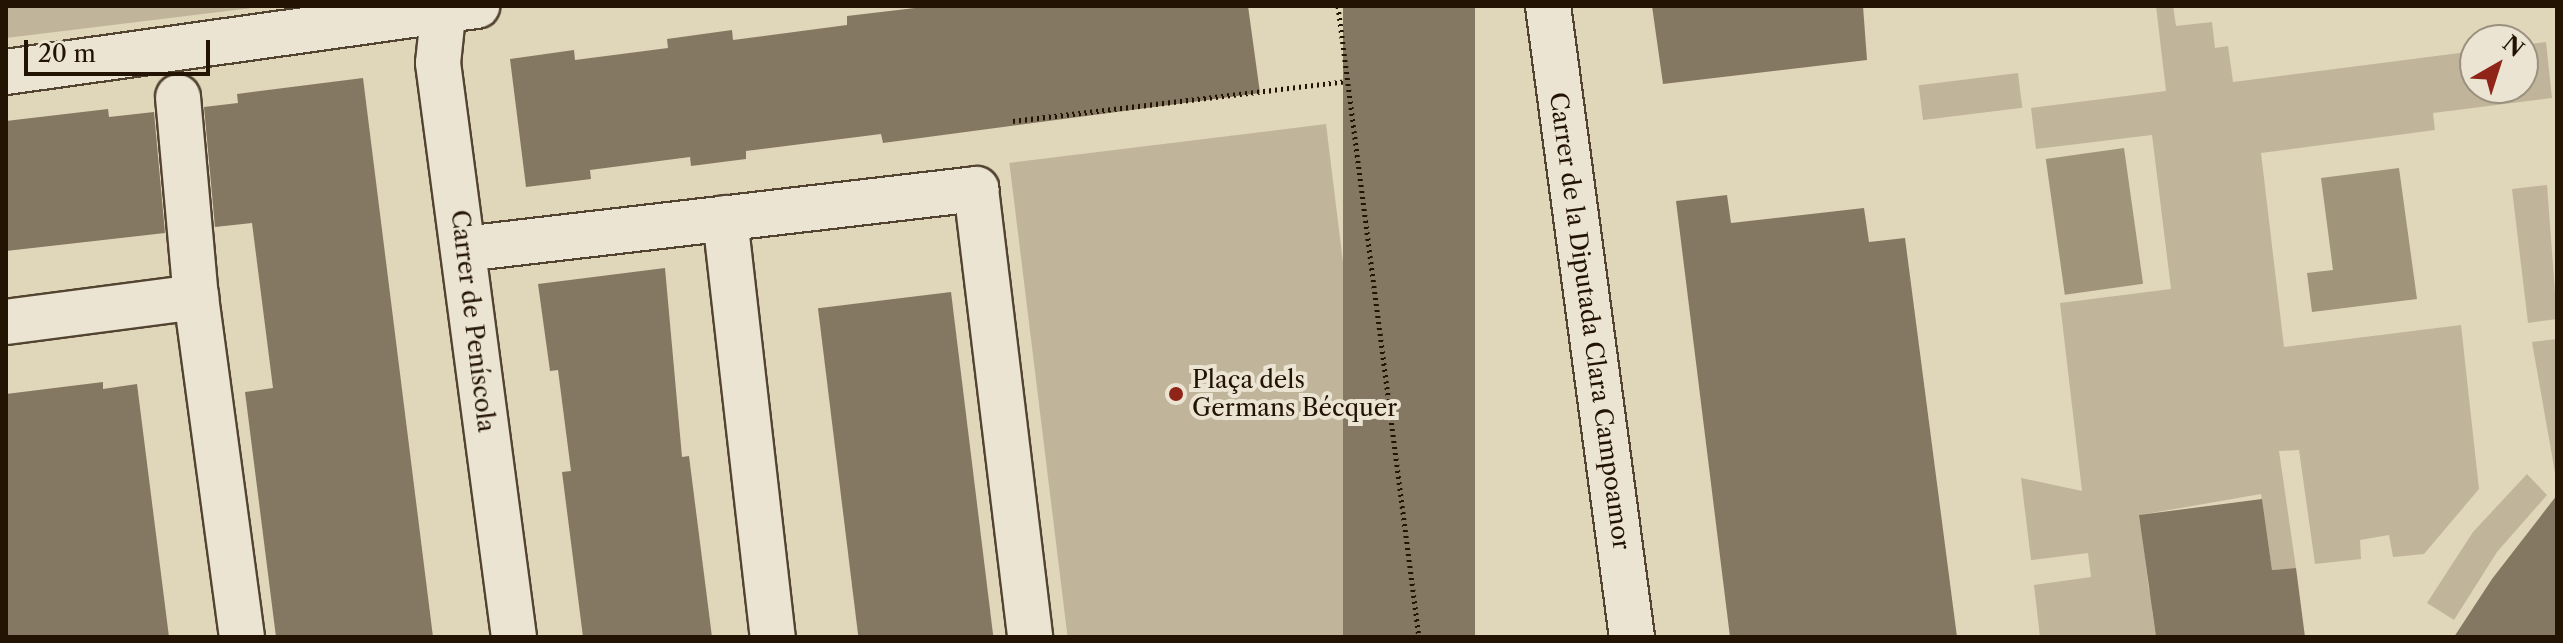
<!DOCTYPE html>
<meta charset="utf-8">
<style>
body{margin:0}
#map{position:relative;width:2563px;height:643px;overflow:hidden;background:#e0d6ba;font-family:"Libre Caslon Text",serif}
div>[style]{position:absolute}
.green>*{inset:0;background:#c0b59b;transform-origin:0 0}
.water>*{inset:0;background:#a0947b;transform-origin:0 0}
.building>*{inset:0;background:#857862;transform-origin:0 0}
.path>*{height:5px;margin-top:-2.5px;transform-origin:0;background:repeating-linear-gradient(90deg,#231302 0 2px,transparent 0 6px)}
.roads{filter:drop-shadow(2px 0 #524430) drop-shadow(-2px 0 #524430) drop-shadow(0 2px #524430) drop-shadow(0 -2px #524430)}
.minor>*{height:44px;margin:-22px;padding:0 22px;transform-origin:22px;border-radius:22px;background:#ebe4d2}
.dots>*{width:22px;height:22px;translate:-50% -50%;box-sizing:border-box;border:4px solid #ebe4d2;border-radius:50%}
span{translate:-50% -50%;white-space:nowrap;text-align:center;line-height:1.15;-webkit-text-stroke:8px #ebe4d2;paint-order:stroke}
.street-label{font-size:24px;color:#231302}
.poi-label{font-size:24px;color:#231302}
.left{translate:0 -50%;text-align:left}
.frame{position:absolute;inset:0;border:8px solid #231302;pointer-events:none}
.north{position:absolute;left:2459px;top:24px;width:80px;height:80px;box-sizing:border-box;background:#ebe4d2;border:2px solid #9b907f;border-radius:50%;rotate:39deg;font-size:22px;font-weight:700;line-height:32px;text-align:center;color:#231302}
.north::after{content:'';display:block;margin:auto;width:28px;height:36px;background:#8f2418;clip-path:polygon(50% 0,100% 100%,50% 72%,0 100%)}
.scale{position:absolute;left:24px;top:40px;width:186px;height:36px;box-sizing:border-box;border:4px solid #231302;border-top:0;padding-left:10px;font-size:24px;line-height:28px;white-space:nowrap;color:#231302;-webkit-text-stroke:6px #ebe4d2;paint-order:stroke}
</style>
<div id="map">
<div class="green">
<i style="clip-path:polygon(6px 6px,268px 6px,6px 38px)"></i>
<i style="clip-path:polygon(2156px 6px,2173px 6px,2176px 26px,2212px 22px,2215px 48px,2228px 46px,2233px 82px,2475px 51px,2475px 88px,2523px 88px,2523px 45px,2546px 42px,2552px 98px,2433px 113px,2435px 130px,2261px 153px,2284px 347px,2461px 325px,2479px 489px,2424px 554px,2393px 557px,2389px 535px,2360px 540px,2361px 559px,2315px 564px,2299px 450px,2279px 451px,2296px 568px,2272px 570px,2261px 494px,2140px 515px,2149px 591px,2181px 587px,2184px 607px,2152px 610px,2156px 637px,2040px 637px,2034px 585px,2091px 577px,2088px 553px,2031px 560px,2021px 478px,2082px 491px,2060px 303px,2171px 289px,2152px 135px,2036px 149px,2031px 108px,2166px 91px)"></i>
<i style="left:2018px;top:73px;width:35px;height:100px;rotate:83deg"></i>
<i style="left:1326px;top:124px;width:517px;height:319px;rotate:83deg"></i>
<i style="clip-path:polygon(2547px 185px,2557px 319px,2528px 323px,2512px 189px)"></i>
<i style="clip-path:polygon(2557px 339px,2557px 484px,2532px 342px)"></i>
<i style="clip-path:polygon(2527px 474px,2547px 495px,2497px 552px,2454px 620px,2427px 603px,2473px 532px)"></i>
</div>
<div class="water">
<i style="left:2124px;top:148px;width:137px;height:79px;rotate:82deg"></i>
<i style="clip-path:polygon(2399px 168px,2417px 299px,2312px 312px,2307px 273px,2333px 270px,2321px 178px)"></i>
</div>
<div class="building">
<i style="clip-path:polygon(932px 6px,1248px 6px,1260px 93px,883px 143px,881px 134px,746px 151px,746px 159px,691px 166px,690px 157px,590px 170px,591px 179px,526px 187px,510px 59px,574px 50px,575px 60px,668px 48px,667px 39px,732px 30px,733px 40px,847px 25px,847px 16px)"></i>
<i style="left:1343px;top:6px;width:132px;height:636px"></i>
<i style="clip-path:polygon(1652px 6px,1863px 6px,1867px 60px,1663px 84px)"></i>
<i style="clip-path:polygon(363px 78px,433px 637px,276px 637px,245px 392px,273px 388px,252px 223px,215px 227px,204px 107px,238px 103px,237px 94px)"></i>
<i style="clip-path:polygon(108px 109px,109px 117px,154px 112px,165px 233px,6px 251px,6px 121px)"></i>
<i style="clip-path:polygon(1727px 195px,1731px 223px,1864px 208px,1869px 242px,1905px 238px,1957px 637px,1730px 637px,1676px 201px)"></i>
<i style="clip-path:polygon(665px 268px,682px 457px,689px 456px,712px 637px,583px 637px,562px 472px,571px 471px,558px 370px,550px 371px,538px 284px)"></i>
<i style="left:951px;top:292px;width:348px;height:134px;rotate:83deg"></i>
<i style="clip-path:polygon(103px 382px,103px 389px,137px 384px,169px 637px,6px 637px,6px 394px)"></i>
<i style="clip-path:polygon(2557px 495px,2557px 637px,2454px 637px,2492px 579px)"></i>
<i style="clip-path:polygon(2262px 499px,2272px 570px,2296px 568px,2305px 637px,2156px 637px,2139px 515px)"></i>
</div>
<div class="path">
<i style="left:1338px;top:6px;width:636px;rotate:82.69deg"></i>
<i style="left:1013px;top:121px;width:335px;rotate:-6.8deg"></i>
</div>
<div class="roads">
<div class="minor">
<i style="left:444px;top:6px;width:57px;rotate:96deg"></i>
<i style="left:438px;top:63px;width:579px;rotate:82.46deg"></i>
<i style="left:1548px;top:6px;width:637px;rotate:82.42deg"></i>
<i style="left:6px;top:72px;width:476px;rotate:-8deg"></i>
<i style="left:178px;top:97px;width:201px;rotate:84.9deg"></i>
<i style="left:725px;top:218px;width:422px;rotate:83.5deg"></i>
<i style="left:464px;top:249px;width:516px;rotate:-6.68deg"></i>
<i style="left:976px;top:189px;width:451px;rotate:83.1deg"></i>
<i style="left:6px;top:322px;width:192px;rotate:-7.5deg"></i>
<i style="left:196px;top:297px;width:343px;rotate:82.3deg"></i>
</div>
</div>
<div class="dots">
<i style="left:1176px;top:394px;background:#8f2418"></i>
</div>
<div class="street-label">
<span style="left:473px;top:321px;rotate:83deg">Carrer de Peníscola</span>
<span style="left:1590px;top:321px;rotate:82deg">Carrer de la Diputada Clara Campoamor</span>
</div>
<div class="poi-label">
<span class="left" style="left:1192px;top:394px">Plaça dels<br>Germans Bécquer</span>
</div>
<div class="frame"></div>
<div class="north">N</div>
<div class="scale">20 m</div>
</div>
